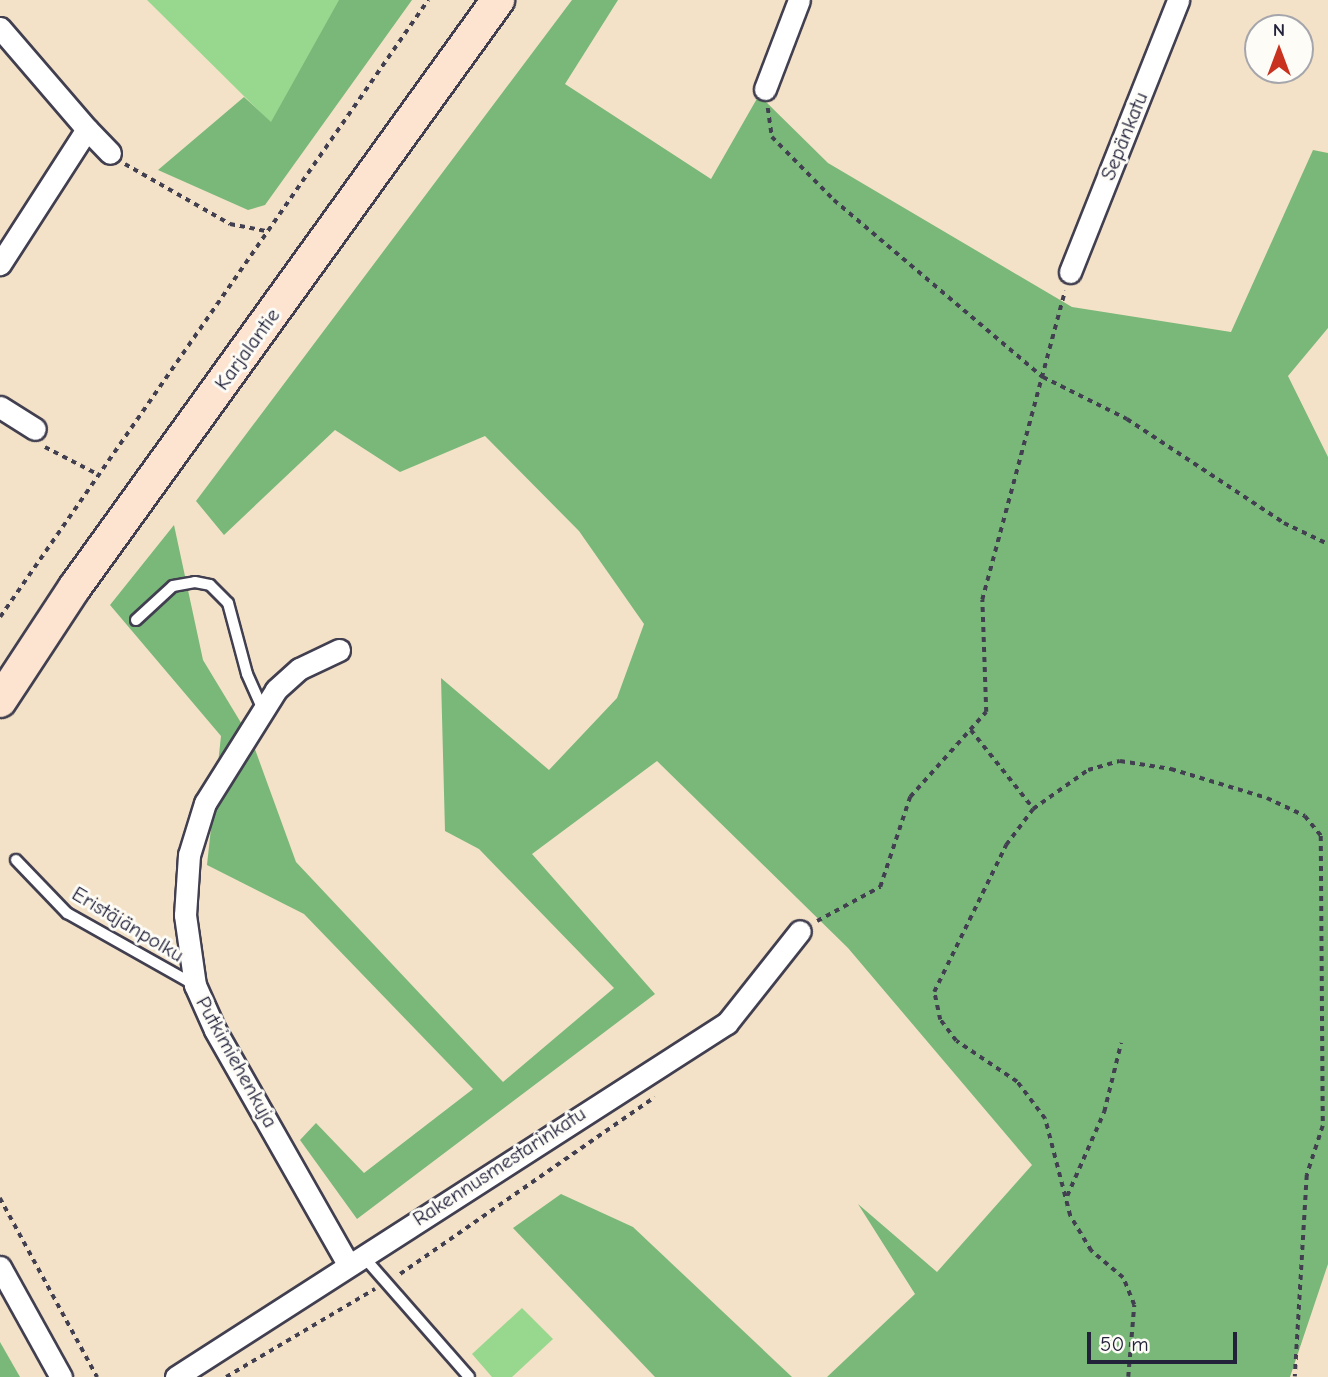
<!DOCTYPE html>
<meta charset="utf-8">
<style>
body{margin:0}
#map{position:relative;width:1328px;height:1377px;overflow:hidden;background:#f3e2c7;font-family:"Comic Neue",sans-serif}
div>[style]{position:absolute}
.green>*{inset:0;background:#97d88e}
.forest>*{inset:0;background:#79b879}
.path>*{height:3.5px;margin-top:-1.75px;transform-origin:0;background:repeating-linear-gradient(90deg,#413f50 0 5px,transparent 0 10px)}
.roads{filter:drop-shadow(2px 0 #413f50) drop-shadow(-2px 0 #413f50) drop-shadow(0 2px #413f50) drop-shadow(0 -2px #413f50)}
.service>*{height:10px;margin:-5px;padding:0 5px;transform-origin:5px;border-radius:5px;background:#fff}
.minor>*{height:21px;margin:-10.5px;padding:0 10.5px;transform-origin:10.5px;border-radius:10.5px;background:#fff}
.secondary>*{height:32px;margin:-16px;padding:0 16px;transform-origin:16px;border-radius:16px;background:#fde4d1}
span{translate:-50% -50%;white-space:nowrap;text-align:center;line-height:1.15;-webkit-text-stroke:6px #fdfcf7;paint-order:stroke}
.street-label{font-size:21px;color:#22223b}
.north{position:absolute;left:1244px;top:14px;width:70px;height:70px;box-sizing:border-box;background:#fdfcf7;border:2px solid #a5a5ac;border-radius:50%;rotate:0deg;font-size:19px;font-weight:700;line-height:28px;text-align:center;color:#22223b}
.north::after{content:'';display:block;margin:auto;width:24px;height:32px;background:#c8321e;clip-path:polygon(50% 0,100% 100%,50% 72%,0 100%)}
.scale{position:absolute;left:1087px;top:1332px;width:150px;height:32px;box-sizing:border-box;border:4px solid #22223b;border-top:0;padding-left:9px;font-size:21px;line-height:24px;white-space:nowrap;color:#22223b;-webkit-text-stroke:5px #fdfcf7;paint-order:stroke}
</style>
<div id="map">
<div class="green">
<i style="clip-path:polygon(147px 0,344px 0,271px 123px)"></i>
<i style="clip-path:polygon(522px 1308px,553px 1339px,512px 1377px,492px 1377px,472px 1354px)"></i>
</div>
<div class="forest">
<i style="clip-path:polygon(339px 0,412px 0,265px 205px,248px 210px,158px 170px,244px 97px,271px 122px)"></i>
<i style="clip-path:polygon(572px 0,618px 0,565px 84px,711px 179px,759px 95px,828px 163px,1072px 307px,1231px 332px,1313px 150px,1328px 153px,1328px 328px,1288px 376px,1328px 457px,1328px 1264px,1290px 1377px,827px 1377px,915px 1294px,858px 1204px,937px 1272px,1032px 1165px,848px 948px,657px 761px,532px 854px,655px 994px,357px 1219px,300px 1140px,316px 1123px,364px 1173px,473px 1089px,304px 914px,207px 865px,221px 736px,110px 605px,174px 525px,203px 660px,252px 741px,296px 862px,503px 1082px,614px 988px,479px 849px,445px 831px,441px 678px,549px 770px,617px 698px,644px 624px,579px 531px,485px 436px,400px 472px,335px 430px,224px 535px,196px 501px)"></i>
<i style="clip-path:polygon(561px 1194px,633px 1227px,792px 1377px,655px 1377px,513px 1228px)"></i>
<i style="clip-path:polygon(0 1342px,20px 1377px,0 1377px)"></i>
</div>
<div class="path">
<i style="left:768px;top:108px;width:29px;rotate:82deg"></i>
<i style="left:772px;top:137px;width:88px;rotate:45.5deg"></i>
<i style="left:834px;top:200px;width:274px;rotate:40.3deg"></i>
<i style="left:1043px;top:377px;width:94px;rotate:26.6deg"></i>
<i style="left:1127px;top:419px;width:188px;rotate:33.5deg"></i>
<i style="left:1284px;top:523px;width:49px;rotate:25.5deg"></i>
<i style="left:125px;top:164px;width:121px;rotate:29.7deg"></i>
<i style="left:230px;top:224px;width:38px;rotate:11deg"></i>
<i style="left:45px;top:447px;width:61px;rotate:27.4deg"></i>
<i style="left:0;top:617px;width:751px;rotate:-55.25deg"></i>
<i style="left:971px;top:730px;width:100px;rotate:51.5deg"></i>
<i style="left:817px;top:921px;width:72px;rotate:-28.4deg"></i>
<i style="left:880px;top:887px;width:95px;rotate:-71.6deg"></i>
<i style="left:910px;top:797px;width:114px;rotate:-48.2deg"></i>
<i style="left:986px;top:712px;width:112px;rotate:-92deg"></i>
<i style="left:982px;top:600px;width:320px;rotate:-75deg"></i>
<i style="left:1067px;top:1196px;width:92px;rotate:-66.2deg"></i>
<i style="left:1104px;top:1112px;width:71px;rotate:-76.2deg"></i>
<i style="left:0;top:1198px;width:204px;rotate:61.5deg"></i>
<i style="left:400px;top:1274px;width:310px;rotate:-34.8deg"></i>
<i style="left:226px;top:1377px;width:173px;rotate:-30.6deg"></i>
<i style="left:1128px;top:1377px;width:72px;rotate:-85.2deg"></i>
<i style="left:1134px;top:1305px;width:29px;rotate:-112deg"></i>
<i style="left:1123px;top:1278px;width:42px;rotate:-139.8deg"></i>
<i style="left:1091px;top:1251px;width:41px;rotate:-121deg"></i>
<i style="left:1070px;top:1216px;width:100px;rotate:-104.5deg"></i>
<i style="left:1045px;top:1119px;width:46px;rotate:-127.1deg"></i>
<i style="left:1017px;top:1082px;width:73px;rotate:-146.1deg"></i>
<i style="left:956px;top:1041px;width:26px;rotate:-127deg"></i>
<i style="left:940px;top:1020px;width:29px;rotate:-102deg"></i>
<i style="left:934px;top:992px;width:164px;rotate:-63.9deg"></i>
<i style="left:1006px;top:845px;width:45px;rotate:-53.1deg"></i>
<i style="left:1033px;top:809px;width:67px;rotate:-35.3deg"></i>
<i style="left:1088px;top:770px;width:33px;rotate:-16deg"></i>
<i style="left:1120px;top:761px;width:52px;rotate:8.9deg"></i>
<i style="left:1171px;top:769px;width:100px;rotate:16.8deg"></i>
<i style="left:1267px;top:798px;width:42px;rotate:25.3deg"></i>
<i style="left:1305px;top:816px;width:26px;rotate:51deg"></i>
<i style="left:1321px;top:836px;width:290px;rotate:89.6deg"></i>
<i style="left:1323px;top:1126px;width:52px;rotate:108.1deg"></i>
<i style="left:1307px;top:1175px;width:202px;rotate:93.4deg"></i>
</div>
<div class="roads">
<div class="service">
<i style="left:136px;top:620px;width:50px;rotate:-42.6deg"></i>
<i style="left:173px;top:586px;width:22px;rotate:-10deg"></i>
<i style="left:195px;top:582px;width:15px;rotate:11deg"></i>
<i style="left:210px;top:585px;width:25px;rotate:45deg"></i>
<i style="left:228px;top:603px;width:73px;rotate:75deg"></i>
<i style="left:247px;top:674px;width:37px;rotate:66deg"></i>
<i style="left:16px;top:860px;width:74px;rotate:46.1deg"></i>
<i style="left:67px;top:913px;width:147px;rotate:29.4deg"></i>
<i style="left:362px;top:1255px;width:162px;rotate:48.7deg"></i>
</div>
<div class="minor">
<i style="left:0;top:28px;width:133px;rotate:49.3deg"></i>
<i style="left:87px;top:129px;width:161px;rotate:122.8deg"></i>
<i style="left:765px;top:89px;width:95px;rotate:-69.1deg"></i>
<i style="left:87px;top:129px;width:33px;rotate:46deg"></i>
<i style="left:1070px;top:272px;width:293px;rotate:-68.3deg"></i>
<i style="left:0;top:407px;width:41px;rotate:32.2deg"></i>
<i style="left:339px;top:650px;width:44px;rotate:154.6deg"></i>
<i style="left:299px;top:669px;width:31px;rotate:138deg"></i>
<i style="left:276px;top:690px;width:133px;rotate:122.1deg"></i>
<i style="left:205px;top:803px;width:54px;rotate:107.1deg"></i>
<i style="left:189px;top:855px;width:60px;rotate:93.8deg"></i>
<i style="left:185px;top:915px;width:71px;rotate:81.9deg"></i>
<i style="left:195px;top:985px;width:49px;rotate:66deg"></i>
<i style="left:215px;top:1030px;width:269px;rotate:60.4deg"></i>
<i style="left:0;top:1267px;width:126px;rotate:61deg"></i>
<i style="left:176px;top:1377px;width:655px;rotate:-32.72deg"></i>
<i style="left:727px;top:1023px;width:117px;rotate:-51.6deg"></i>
</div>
<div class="secondary">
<i style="left:0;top:701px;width:136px;rotate:-56.7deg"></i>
<i style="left:75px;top:587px;width:724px;rotate:-54.22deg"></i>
</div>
</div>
<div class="street-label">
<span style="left:1124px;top:136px;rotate:-68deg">Sepänkatu</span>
<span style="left:247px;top:349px;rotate:-54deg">Karjalantie</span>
<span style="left:128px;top:924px;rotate:31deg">Eristäjänpolku</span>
<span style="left:237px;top:1062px;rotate:61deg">Putkimiehenkuja</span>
<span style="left:499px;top:1166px;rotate:-33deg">Rakennusmestarinkatu</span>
</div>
<div class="north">N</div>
<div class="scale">50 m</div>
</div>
